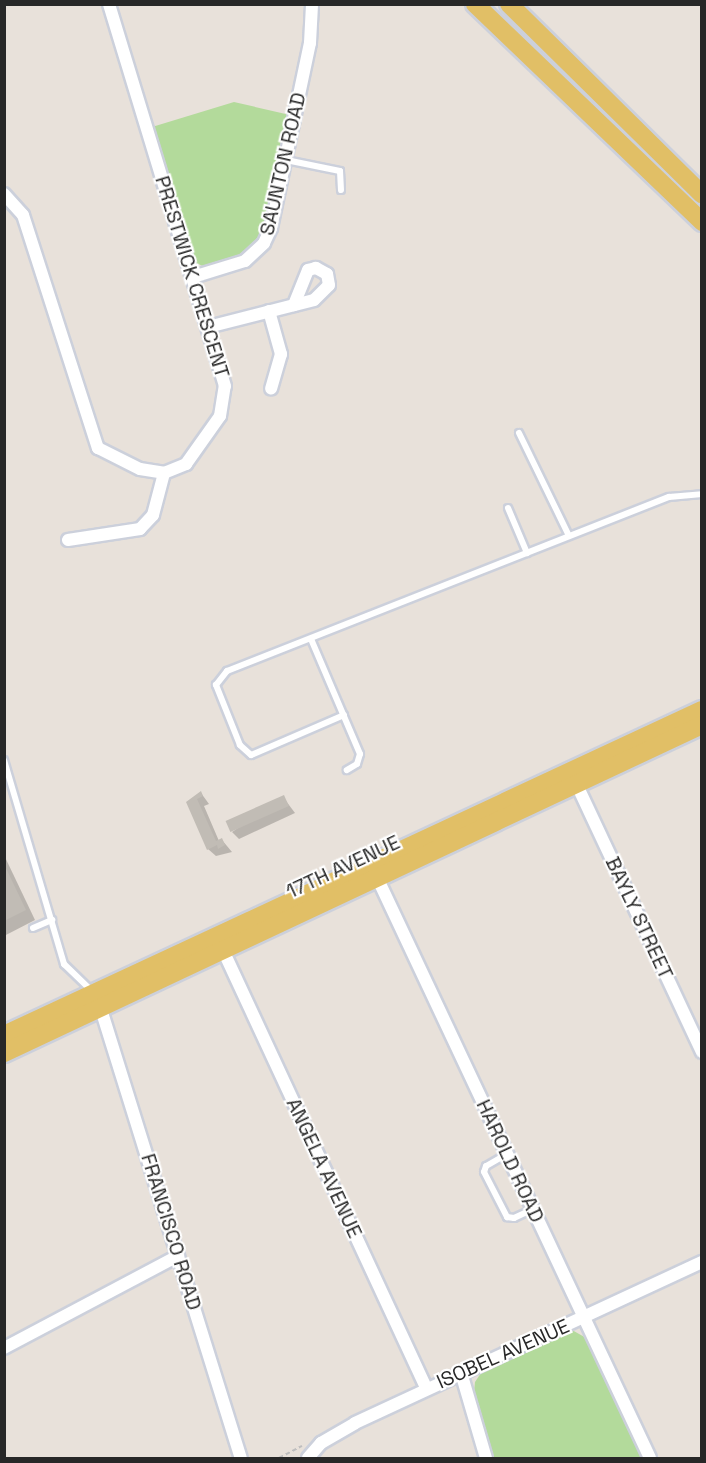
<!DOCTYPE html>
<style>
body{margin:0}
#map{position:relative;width:706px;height:1463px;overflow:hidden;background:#e8e1da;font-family:"Space Grotesk",sans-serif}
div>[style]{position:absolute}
.green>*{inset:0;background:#b3da9b}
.shadow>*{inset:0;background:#0003}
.building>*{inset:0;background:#c1bcb5;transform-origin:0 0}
.path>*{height:2px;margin-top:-1px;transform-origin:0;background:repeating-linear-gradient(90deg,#bebebe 0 4.5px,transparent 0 7.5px)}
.roads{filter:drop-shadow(2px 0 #ccd0db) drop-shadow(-2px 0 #ccd0db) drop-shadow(0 2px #ccd0db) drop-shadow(0 -2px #ccd0db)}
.service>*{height:6px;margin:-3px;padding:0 3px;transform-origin:3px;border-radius:3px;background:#fff}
.minor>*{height:12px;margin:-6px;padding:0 6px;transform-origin:6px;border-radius:6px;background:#fff}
.primary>*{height:18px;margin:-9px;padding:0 9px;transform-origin:9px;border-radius:9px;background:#e1bf66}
span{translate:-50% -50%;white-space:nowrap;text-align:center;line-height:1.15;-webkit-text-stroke:4.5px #fff;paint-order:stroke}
.street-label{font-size:20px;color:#272727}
.frame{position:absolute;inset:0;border:6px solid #272727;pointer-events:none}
</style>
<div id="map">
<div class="green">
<i style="clip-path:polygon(234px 102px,290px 115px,267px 231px,250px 253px,207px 268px,194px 262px,152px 127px)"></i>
<i style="clip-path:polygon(572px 1330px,588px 1339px,642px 1458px,493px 1458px,474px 1392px,475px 1382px,481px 1373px)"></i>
</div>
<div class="shadow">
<i style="clip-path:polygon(201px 793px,209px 804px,204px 806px,219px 841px,222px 840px,232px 852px,216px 856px,208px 849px,188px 802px)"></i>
<i style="clip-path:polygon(283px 797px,295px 813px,239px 839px,232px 832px)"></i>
<i style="clip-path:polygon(4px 855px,35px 920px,4px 936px)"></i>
</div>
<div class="building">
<i style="clip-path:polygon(201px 791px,203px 796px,197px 799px,216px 841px,222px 838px,225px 845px,218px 849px,217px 845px,207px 850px,186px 802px)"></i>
<i style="left:284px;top:795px;width:12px;height:64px;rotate:66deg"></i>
<i style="clip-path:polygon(4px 864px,26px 910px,4px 921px)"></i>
</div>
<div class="path">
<i style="left:279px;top:1458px;width:26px;rotate:-28deg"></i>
</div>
<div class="roads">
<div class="service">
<i style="left:286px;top:160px;width:55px;rotate:11.5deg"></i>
<i style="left:340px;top:171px;width:19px;rotate:87deg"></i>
<i style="left:519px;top:433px;width:114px;rotate:64.1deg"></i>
<i style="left:508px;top:508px;width:49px;rotate:67.1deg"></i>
<i style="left:311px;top:639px;width:125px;rotate:66.9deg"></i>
<i style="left:360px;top:754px;width:10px;rotate:107deg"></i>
<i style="left:357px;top:764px;width:12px;rotate:149deg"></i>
<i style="left:344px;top:715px;width:101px;rotate:156.7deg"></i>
<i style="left:251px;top:755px;width:15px;rotate:-138deg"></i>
<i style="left:240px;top:745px;width:65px;rotate:-111.8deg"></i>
<i style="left:216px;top:685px;width:18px;rotate:-52deg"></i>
<i style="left:227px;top:671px;width:475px;rotate:-21.5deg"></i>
<i style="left:669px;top:497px;width:33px;rotate:-5deg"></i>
<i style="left:4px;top:760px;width:213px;rotate:73.6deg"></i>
<i style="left:64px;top:964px;width:39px;rotate:44deg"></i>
<i style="left:33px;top:928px;width:21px;rotate:-23deg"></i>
<i style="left:507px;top:1154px;width:24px;rotate:150deg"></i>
<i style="left:486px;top:1166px;width:6px;rotate:108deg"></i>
<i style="left:484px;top:1172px;width:51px;rotate:62.9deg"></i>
<i style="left:507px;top:1217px;width:7px;rotate:8deg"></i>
<i style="left:514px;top:1218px;width:21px;rotate:-25deg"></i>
</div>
<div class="minor">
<i style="left:4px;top:194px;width:28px;rotate:48deg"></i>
<i style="left:23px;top:215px;width:245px;rotate:72.2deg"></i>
<i style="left:98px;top:448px;width:47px;rotate:26.6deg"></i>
<i style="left:140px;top:469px;width:24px;rotate:9deg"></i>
<i style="left:164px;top:473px;width:24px;rotate:-22deg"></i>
<i style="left:186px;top:464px;width:59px;rotate:-54.7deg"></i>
<i style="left:220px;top:416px;width:30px;rotate:-81deg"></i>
<i style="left:225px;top:386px;width:399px;rotate:-106.9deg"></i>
<i style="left:193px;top:277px;width:54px;rotate:-17.1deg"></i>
<i style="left:245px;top:261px;width:26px;rotate:-43deg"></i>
<i style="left:264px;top:243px;width:17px;rotate:-65deg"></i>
<i style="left:271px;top:228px;width:189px;rotate:-78.1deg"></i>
<i style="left:310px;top:43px;width:39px;rotate:-87deg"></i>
<i style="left:269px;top:311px;width:45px;rotate:74.4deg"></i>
<i style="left:281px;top:354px;width:36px;rotate:106deg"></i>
<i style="left:208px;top:327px;width:109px;rotate:-14.3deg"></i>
<i style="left:314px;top:300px;width:21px;rotate:-45deg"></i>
<i style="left:329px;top:285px;width:11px;rotate:-100deg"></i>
<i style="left:327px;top:274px;width:13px;rotate:-151deg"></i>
<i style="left:316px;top:268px;width:8px;rotate:166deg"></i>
<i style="left:308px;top:270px;width:38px;rotate:112deg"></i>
<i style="left:68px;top:540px;width:73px;rotate:-8.7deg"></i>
<i style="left:140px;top:529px;width:19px;rotate:-47deg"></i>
<i style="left:153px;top:515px;width:43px;rotate:-75.3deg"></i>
<i style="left:576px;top:783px;width:297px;rotate:64.9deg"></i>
<i style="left:375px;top:873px;width:646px;rotate:64.82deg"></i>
<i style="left:222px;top:948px;width:485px;rotate:65.1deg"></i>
<i style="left:100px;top:1006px;width:473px;rotate:72.7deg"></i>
<i style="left:4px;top:1348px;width:197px;rotate:-27.9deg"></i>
<i style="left:462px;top:1376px;width:85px;rotate:73.7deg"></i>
<i style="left:308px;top:1458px;width:20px;rotate:-49deg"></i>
<i style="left:321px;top:1443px;width:39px;rotate:-30deg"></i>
<i style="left:355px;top:1423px;width:383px;rotate:-24.9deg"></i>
</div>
<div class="primary">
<i style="left:475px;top:4px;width:315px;rotate:43.8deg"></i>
<i style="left:509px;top:4px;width:271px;rotate:44.6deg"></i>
<i style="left:4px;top:1035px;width:770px;rotate:-24.97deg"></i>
<i style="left:4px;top:1053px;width:771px;rotate:-25.17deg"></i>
</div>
</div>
<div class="street-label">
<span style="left:283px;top:164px;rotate:-77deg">SAUNTON ROAD</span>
<span style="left:192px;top:277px;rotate:73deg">PRESTWICK CRESCENT</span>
<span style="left:343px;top:867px;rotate:-25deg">17TH AVENUE</span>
<span style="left:639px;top:918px;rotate:65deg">BAYLY STREET</span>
<span style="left:510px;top:1161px;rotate:65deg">HAROLD ROAD</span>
<span style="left:324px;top:1168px;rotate:65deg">ANGELA AVENUE</span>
<span style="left:171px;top:1232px;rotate:73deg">FRANCISCO ROAD</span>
<span style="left:503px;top:1354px;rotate:-24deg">ISOBEL AVENUE</span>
</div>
<div class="frame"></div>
</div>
